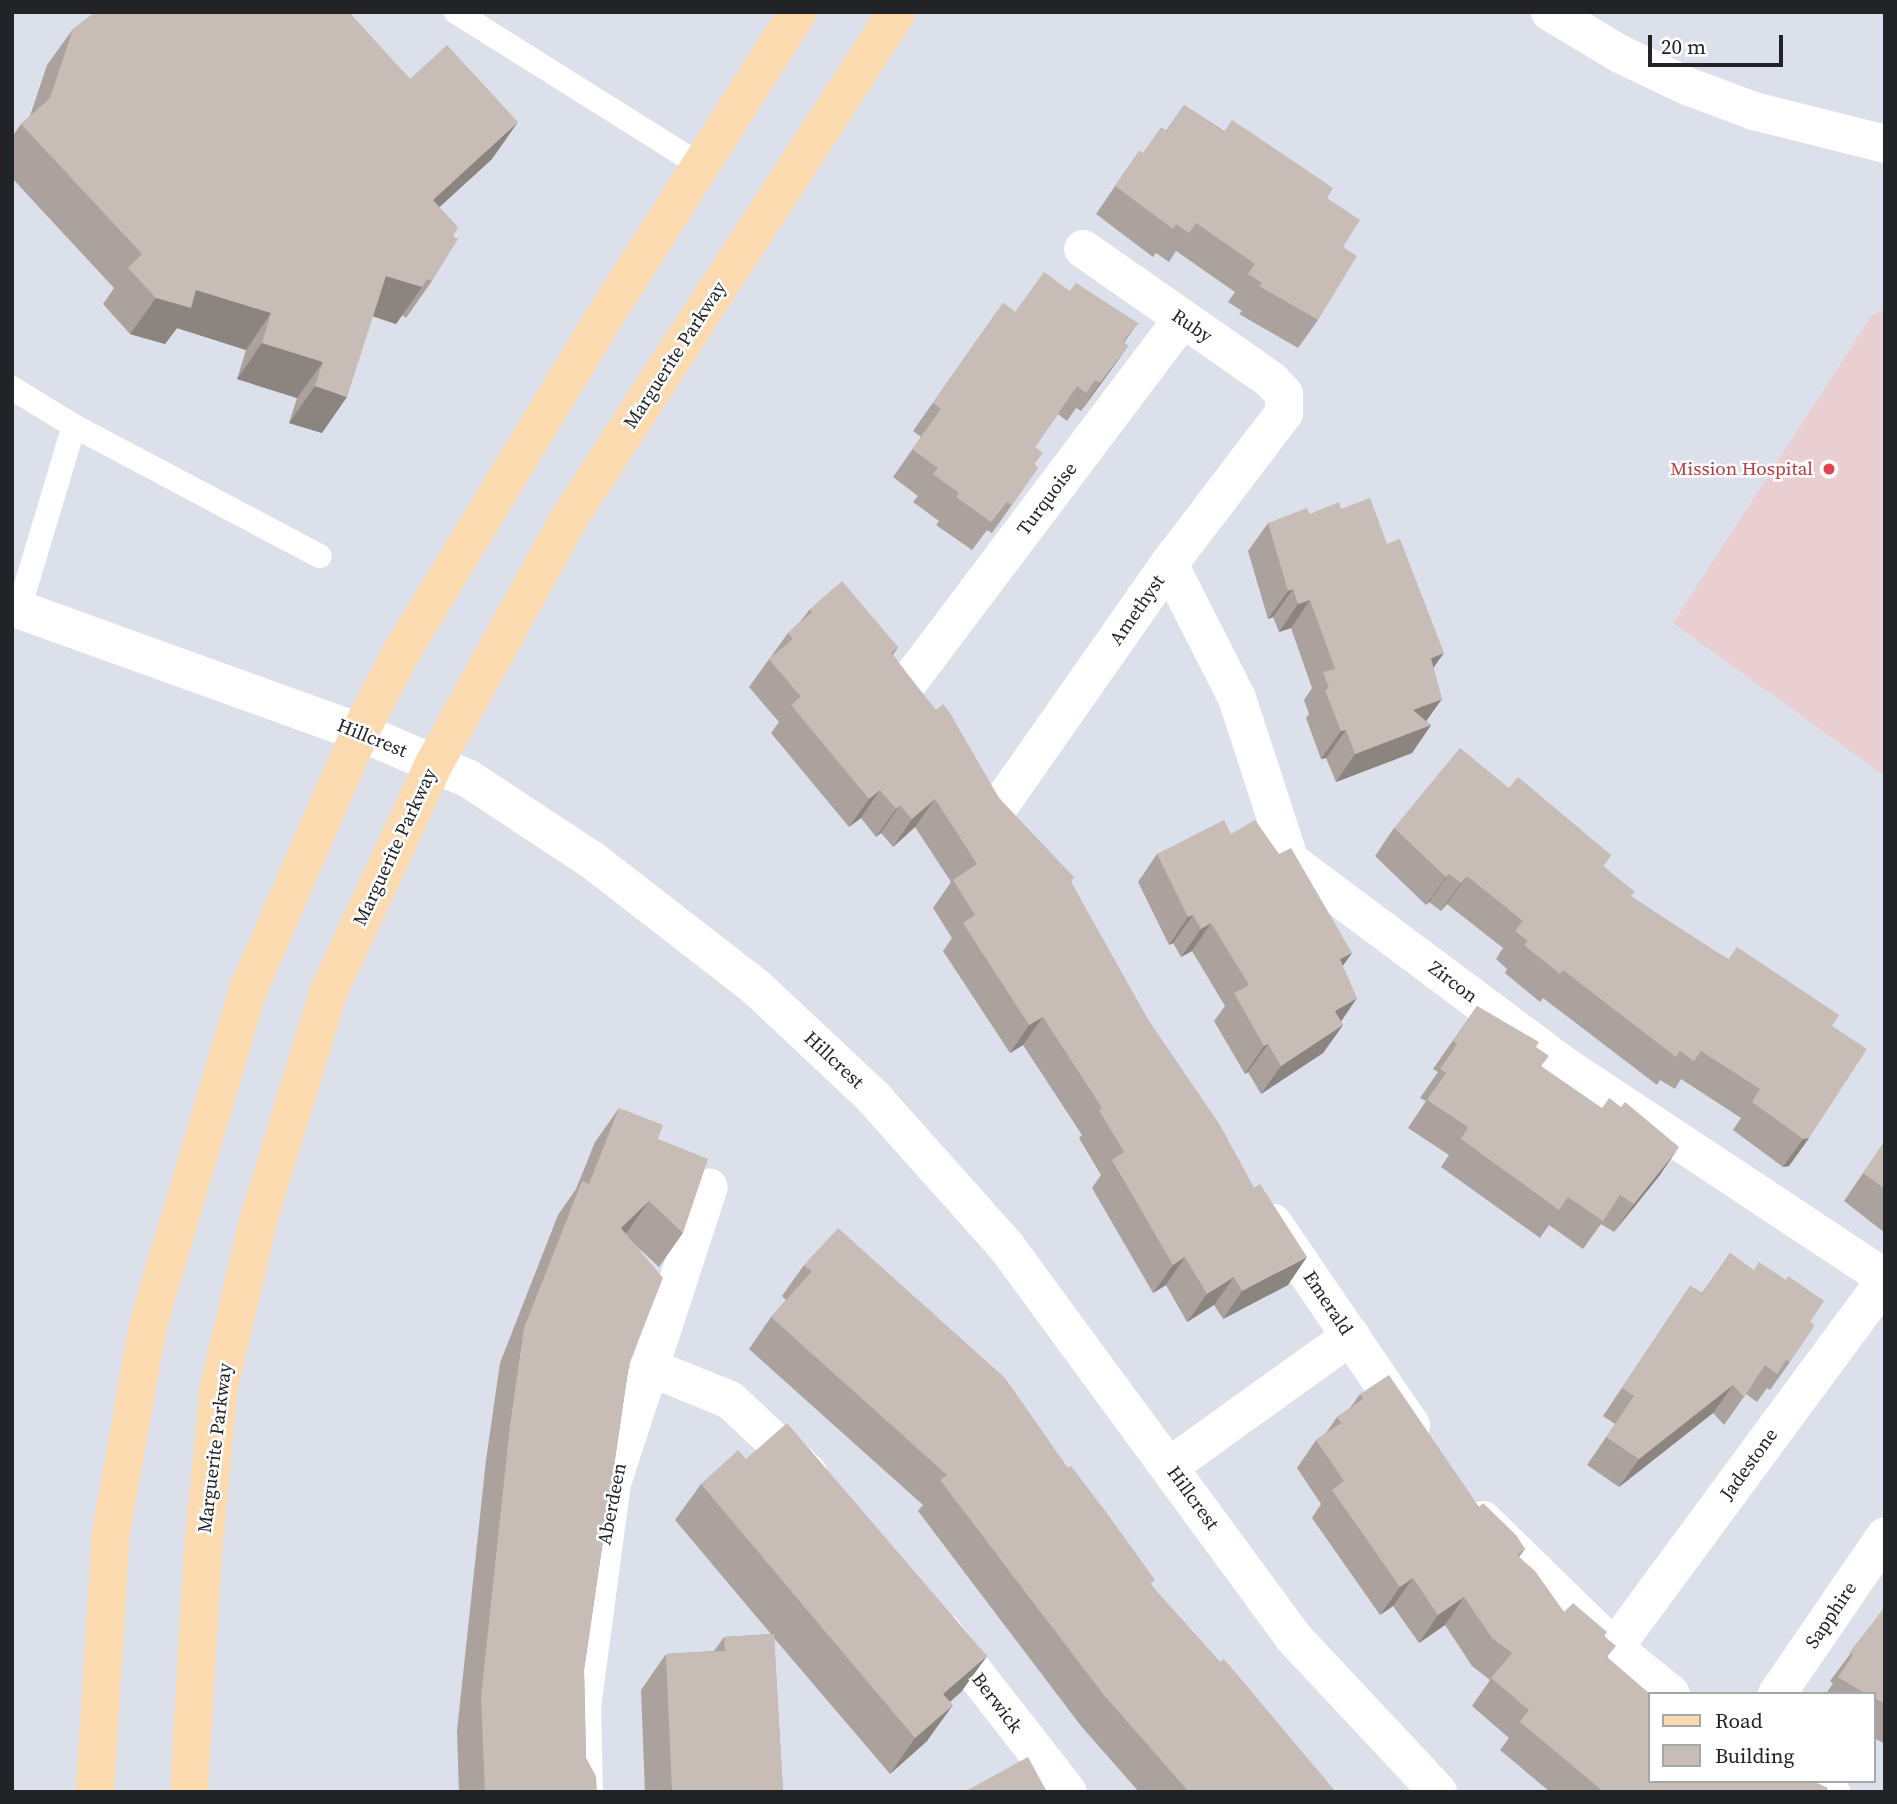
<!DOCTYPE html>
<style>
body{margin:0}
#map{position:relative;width:1897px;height:1804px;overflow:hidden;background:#dce0eb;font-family:"Source Serif 4",serif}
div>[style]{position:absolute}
.medical>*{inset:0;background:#e9cfd1}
.service>*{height:24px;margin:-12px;padding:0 12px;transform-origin:12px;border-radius:12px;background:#fff}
.minor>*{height:38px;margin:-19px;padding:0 19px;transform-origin:19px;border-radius:19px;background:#fff}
.tertiary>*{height:38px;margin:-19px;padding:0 19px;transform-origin:19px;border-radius:19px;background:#fff}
.secondary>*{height:38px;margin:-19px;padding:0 19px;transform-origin:19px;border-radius:19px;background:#fff}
.primary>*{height:38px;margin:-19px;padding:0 19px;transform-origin:19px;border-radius:19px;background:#fbdaaf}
.wall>*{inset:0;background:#aca29d}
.shaded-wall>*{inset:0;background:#8c847f}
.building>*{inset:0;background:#c8bcb6}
.dots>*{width:19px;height:19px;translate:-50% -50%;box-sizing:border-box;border:4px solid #fff;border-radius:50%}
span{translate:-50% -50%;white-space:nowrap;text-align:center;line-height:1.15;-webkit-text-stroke:5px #fff;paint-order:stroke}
.street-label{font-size:19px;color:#212327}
.health-label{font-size:19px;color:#be3a42}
.right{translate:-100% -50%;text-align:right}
.frame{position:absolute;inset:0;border:14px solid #212327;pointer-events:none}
.legend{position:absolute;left:1648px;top:1692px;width:228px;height:91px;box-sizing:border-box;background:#fff;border:2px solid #a6a7a9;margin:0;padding:9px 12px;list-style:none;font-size:21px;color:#212327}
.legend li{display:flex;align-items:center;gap:14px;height:35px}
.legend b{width:35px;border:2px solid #a6a7a9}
.scale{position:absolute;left:1648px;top:35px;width:135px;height:32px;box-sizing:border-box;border:4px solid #212327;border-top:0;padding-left:9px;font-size:21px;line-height:24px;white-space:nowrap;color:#212327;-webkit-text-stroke:5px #fff;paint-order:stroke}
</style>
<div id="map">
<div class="medical">
<i style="clip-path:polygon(1885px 310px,1885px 776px,1673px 623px,1872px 315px)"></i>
</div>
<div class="service">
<i style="left:456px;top:12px;width:288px;rotate:32.1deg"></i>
<i style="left:12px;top:388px;width:73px;rotate:31.5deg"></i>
<i style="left:74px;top:426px;width:278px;rotate:27.9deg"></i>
<i style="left:19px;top:609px;width:191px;rotate:-73.3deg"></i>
</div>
<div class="minor">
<i style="left:1169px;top:564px;width:150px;rotate:63.1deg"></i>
<i style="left:1237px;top:698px;width:171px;rotate:72deg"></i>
<i style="left:1290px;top:861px;width:347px;rotate:36.7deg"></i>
<i style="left:1568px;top:1068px;width:380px;rotate:33.5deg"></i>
<i style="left:911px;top:679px;width:450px;rotate:-53deg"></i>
<i style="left:996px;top:811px;width:302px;rotate:-55deg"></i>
<i style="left:1169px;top:564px;width:190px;rotate:-52.7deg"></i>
<i style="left:1284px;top:413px;width:19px;rotate:-90deg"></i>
<i style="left:1284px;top:394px;width:19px;rotate:-133deg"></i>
<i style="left:1271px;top:380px;width:229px;rotate:-145.1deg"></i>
<i style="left:1273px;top:1223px;width:245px;rotate:55.7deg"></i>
<i style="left:649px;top:1367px;width:87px;rotate:22.2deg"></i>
<i style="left:730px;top:1400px;width:107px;rotate:43.1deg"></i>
<i style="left:1170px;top:1466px;width:223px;rotate:-35.7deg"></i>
<i style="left:1483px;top:1520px;width:183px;rotate:44.3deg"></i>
<i style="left:1614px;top:1648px;width:73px;rotate:38.9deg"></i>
<i style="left:942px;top:1631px;width:204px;rotate:52deg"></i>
<i style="left:1614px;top:1648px;width:456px;rotate:-53.6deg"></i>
<i style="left:1777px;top:1694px;width:191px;rotate:-55.6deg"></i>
<i style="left:1809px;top:1781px;width:25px;rotate:27deg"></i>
<i style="left:584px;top:1792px;width:85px;rotate:-91.3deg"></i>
<i style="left:582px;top:1707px;width:226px;rotate:-82.4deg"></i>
<i style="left:612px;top:1483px;width:311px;rotate:-71.9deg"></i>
</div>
<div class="tertiary">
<i style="left:12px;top:607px;width:370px;rotate:19.8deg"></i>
<i style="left:360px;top:732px;width:119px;rotate:23.3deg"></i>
<i style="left:469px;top:779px;width:147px;rotate:33.4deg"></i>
<i style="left:592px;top:860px;width:209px;rotate:37.8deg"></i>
<i style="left:757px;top:988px;width:161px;rotate:43.2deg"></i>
<i style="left:874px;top:1098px;width:198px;rotate:48.3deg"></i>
<i style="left:1006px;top:1246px;width:485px;rotate:53.7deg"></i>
<i style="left:1293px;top:1637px;width:212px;rotate:46.9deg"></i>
</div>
<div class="secondary">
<i style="left:1550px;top:12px;width:82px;rotate:31deg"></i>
<i style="left:1620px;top:54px;width:74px;rotate:25.5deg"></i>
<i style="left:1687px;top:86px;width:72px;rotate:20.5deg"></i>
<i style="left:1754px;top:111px;width:135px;rotate:14.1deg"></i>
</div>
<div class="primary">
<i style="left:95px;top:1792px;width:259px;rotate:-86.5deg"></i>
<i style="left:111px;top:1533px;width:211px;rotate:-79.9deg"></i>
<i style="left:148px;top:1325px;width:350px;rotate:-73.4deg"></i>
<i style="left:248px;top:990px;width:281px;rotate:-66.5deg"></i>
<i style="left:360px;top:732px;width:89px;rotate:-62.6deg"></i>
<i style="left:401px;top:653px;width:385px;rotate:-58.8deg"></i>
<i style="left:600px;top:324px;width:370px;rotate:-57.6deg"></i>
<i style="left:189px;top:1792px;width:240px;rotate:-86.7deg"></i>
<i style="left:203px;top:1552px;width:166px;rotate:-84.5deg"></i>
<i style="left:219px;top:1387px;width:174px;rotate:-76.7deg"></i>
<i style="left:259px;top:1218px;width:238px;rotate:-72.9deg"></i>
<i style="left:329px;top:991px;width:250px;rotate:-65.2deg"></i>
<i style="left:434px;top:764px;width:278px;rotate:-61.2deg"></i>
<i style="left:568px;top:520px;width:605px;rotate:-57.07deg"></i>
</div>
<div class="wall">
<i style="clip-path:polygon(73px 29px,410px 79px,492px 159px,439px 207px,432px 281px,406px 318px,402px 315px,396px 324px,373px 316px,322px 433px,289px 423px,297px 398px,237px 379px,246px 350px,177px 328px,165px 344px,130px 334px,103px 304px,114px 288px,12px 178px,12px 137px,21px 124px,30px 116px,47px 65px)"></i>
<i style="clip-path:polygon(1184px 105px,1327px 198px,1343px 247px,1318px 320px,1298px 348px,1239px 314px,1242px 311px,1228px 302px,1235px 292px,1176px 251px,1169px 262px,1156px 253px,1153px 257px,1096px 214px,1139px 151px,1143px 153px,1166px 131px)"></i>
<i style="clip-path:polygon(1070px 291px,1138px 323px,1124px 343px,1128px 346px,1081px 411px,1076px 408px,1067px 421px,1058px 414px,1035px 447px,1035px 465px,1038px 468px,992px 533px,987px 530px,972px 550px,936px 525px,939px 521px,913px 502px,918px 496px,893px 477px,921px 437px,913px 431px,1003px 303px,1015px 312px)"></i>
<i style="clip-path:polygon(1341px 509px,1434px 668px,1426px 721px,1431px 725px,1412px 753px,1336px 782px,1326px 758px,1321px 759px,1306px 718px,1309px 714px,1304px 700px,1312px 688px,1291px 628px,1279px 632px,1273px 617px,1268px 619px,1248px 551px,1268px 523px,1310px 514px)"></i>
<i style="clip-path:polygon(810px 609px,898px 647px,893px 655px,999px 798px,1071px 882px,1288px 1285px,1223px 1319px,1214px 1305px,1187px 1322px,1166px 1285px,1153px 1293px,1092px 1188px,1101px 1175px,1079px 1138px,1082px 1135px,1023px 1045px,1010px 1053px,943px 951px,952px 938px,933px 908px,951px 882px,915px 827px,893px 847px,881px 833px,876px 837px,861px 818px,849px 827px,771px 733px,779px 722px,749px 687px,788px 633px,800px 622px)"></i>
<i style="clip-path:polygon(1509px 788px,1611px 855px,1603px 866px,1631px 897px,1832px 1026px,1809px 1138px,1789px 1166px,1783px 1167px,1733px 1130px,1741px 1118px,1681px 1079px,1675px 1089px,1660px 1080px,1657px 1085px,1543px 998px,1540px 1002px,1505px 973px,1507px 969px,1496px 959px,1503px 948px,1447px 904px,1441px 911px,1429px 902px,1426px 905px,1375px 856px,1394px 828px)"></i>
<i style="clip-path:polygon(1231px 834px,1279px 854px,1352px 953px,1343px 965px,1341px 1021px,1343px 1025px,1323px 1053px,1261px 1094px,1248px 1072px,1245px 1074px,1214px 1021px,1225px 1006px,1192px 951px,1181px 957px,1173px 943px,1169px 945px,1138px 882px,1157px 854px)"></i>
<i style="clip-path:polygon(1477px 1006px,1536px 1047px,1541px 1066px,1660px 1175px,1614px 1232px,1601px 1224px,1583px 1249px,1549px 1225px,1540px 1238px,1441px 1167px,1449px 1155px,1408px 1128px,1426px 1101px,1420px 1098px,1438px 1072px,1433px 1069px)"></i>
<i style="clip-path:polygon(619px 1108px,658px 1139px,683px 1233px,659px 1267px,633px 1243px,629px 1364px,584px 1670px,586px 1758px,597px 1792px,459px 1792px,457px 1731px,486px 1460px,500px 1363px,558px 1215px,576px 1189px,595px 1142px)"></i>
<i style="clip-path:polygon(1885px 1141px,1885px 1233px,1844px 1201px)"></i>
<i style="clip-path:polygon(1730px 1253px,1810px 1322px,1790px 1362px,1770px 1390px,1767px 1388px,1757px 1402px,1746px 1394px,1724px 1425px,1713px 1413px,1619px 1487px,1587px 1465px,1615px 1424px,1603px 1416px,1690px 1286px,1702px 1293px)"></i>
<i style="clip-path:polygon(804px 1265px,1068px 1468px,1151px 1585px,1336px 1792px,1139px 1792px,1081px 1726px,918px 1511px,923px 1505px,749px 1349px,771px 1317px,786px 1300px,782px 1296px)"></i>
<i style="clip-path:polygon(1360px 1394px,1479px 1507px,1525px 1549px,1519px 1557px,1564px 1612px,1605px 1636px,1608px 1658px,1650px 1781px,1826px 1792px,1550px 1792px,1500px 1750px,1509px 1738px,1472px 1706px,1490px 1680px,1472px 1666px,1445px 1625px,1419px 1643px,1393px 1606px,1380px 1615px,1312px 1518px,1321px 1504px,1297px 1468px,1316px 1440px,1326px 1433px,1337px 1417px,1350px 1408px)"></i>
<i style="clip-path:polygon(746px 1459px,987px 1656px,961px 1692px,950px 1702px,927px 1741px,890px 1774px,774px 1638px,783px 1792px,645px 1792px,641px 1690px,666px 1654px,714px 1651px,724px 1637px,771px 1634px,675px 1520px,701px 1484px)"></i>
<i style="clip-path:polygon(1885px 1607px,1885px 1741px,1883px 1743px,1874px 1738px,1874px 1694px,1826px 1694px,1833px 1683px,1830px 1681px)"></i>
</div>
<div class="shaded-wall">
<i style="clip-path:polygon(518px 122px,492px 159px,407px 237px,433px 200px)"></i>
<i style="clip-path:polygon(386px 276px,422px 287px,396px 324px,360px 312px)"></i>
<i style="clip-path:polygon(196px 290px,271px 313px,246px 350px,177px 328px,165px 344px,130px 334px,156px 298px)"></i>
<i style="clip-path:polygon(262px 343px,323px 362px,297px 398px,237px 379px)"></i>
<i style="clip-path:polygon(1128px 346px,1108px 374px,1081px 411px,1100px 383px)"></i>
<i style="clip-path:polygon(315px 386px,347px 397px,322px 433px,289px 423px)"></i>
<i style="clip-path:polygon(1293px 589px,1273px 617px,1268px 619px,1288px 591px)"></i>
<i style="clip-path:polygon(1310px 600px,1291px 628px,1279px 632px,1298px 604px)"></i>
<i style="clip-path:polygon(1444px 653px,1424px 681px,1431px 658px)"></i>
<i style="clip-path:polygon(1442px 699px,1422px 727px,1413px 710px)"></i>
<i style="clip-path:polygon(1431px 725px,1412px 753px,1336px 782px,1355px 754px)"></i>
<i style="clip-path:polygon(1346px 730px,1326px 758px,1321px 759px,1341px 731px)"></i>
<i style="clip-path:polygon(880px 790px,861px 818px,849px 827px,869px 799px)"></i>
<i style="clip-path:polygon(935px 799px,915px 827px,893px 847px,912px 819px)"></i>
<i style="clip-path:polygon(900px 805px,881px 833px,876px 837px,896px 809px)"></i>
<i style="clip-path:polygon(1449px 874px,1429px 902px,1426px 905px,1446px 877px)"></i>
<i style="clip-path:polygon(1467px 876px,1447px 904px,1441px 911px,1461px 883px)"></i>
<i style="clip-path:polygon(1193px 915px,1173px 943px,1169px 945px,1188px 917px)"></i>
<i style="clip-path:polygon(1211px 923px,1192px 951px,1181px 957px,1201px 929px)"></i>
<i style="clip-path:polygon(1352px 953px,1332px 981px,1340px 959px)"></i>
<i style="clip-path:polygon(1357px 998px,1338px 1026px,1335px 1011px)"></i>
<i style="clip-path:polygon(1043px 1017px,1023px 1045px,1010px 1053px,1029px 1025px)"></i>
<i style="clip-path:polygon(1343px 1025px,1323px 1053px,1261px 1094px,1281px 1066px)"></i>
<i style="clip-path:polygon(1268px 1044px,1248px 1072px,1245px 1074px,1264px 1046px)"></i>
<i style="clip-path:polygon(1809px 1138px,1789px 1166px,1783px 1167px,1803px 1139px)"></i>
<i style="clip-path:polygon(1679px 1147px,1660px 1175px,1614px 1232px,1634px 1204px)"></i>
<i style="clip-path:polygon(649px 1201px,625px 1235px,621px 1228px)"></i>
<i style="clip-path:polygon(1185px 1257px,1166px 1285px,1153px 1293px,1173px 1265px)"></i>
<i style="clip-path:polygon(1307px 1257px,1288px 1285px,1223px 1319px,1242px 1291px)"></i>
<i style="clip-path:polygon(1234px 1277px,1214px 1305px,1187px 1322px,1207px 1294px)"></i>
<i style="clip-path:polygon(1733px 1385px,1713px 1413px,1619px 1487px,1639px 1459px)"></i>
<i style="clip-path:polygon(1413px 1578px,1393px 1606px,1380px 1615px,1400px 1587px)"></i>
<i style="clip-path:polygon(1464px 1597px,1445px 1625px,1419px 1643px,1438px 1615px)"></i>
<i style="clip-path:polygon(987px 1656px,961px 1692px,917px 1730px,943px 1694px)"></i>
<i style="clip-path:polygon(953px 1705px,927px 1741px,890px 1774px,915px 1738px)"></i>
</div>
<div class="building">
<i style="clip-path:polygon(95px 12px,349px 12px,410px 79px,447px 45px,518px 122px,433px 200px,458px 227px,453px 236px,458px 239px,432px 281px,427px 279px,422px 287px,386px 276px,347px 397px,315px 386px,323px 362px,262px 343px,271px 313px,196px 290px,191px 308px,156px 298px,128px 268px,142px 254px,21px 124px,50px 98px,73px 29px)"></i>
<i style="clip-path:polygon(1184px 105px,1224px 132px,1232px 120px,1259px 138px,1333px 188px,1327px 198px,1360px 220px,1343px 247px,1357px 256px,1318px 320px,1259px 286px,1262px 283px,1248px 274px,1255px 264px,1196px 223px,1189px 233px,1176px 224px,1173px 229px,1115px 186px,1139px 151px,1143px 153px,1161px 127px,1167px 131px)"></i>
<i style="clip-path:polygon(1044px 272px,1070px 291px,1076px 283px,1138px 323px,1123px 342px,1128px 346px,1100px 383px,1095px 380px,1086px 393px,1077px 386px,1035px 447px,1043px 453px,1034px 464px,1038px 468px,1012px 505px,1007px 502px,991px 522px,956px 497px,959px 493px,933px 474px,938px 468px,912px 449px,941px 409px,933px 403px,1003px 303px,1015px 312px)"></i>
<i style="clip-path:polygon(1370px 498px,1387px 544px,1400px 539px,1444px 653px,1431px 658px,1442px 699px,1413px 710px,1431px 725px,1355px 754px,1346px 730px,1341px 731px,1325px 690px,1329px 688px,1323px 672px,1335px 669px,1310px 600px,1298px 604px,1293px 589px,1288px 591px,1268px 523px,1307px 508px,1310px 514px,1339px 502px,1341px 509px)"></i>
<i style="clip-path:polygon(842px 581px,898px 647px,891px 653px,936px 710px,943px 704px,950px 713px,999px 798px,1074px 877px,1071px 882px,1149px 1021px,1220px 1125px,1254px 1188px,1260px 1184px,1307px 1257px,1242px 1291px,1234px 1277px,1207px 1294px,1185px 1257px,1173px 1265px,1112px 1160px,1124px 1152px,1099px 1110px,1102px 1108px,1043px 1017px,1029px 1025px,963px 923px,975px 915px,953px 880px,977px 864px,935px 799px,912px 819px,900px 805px,896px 809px,880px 790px,869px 799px,791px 705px,801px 697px,769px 659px,793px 639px,788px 633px,812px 612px,810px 609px)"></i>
<i style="clip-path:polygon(1460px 748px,1509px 788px,1518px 777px,1611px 855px,1603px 866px,1635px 892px,1631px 896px,1728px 960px,1737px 947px,1839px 1015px,1832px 1026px,1867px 1049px,1809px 1138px,1803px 1139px,1752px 1102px,1760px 1089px,1701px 1051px,1694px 1061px,1680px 1051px,1676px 1057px,1563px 970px,1560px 974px,1524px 945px,1528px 941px,1515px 931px,1523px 921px,1467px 876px,1461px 883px,1449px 874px,1446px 877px,1394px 828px)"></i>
<i style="clip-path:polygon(1224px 820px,1231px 834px,1255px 820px,1279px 854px,1291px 848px,1352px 953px,1340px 959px,1357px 998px,1335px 1011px,1343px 1025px,1281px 1066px,1268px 1044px,1264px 1046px,1234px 993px,1249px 985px,1211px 923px,1201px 929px,1193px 915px,1188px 917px,1157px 854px)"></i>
<i style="clip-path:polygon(1477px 1006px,1539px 1042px,1536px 1047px,1549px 1056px,1541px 1066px,1602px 1108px,1609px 1098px,1621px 1107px,1625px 1102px,1679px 1147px,1634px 1204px,1620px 1195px,1603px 1221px,1568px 1197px,1559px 1210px,1461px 1139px,1468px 1127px,1427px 1100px,1446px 1073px,1440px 1069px,1457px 1044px,1453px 1041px)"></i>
<i style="clip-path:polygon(619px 1108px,663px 1125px,658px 1139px,708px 1159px,683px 1233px,649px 1201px,621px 1228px,663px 1278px,629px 1364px,584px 1670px,586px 1758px,596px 1776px,597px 1792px,485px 1792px,481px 1697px,510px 1425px,524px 1328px,582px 1181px,589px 1184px)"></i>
<i style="clip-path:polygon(1885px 1142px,1885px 1189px,1863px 1173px)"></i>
<i style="clip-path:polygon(838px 1228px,1005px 1378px,1068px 1468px,1071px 1466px,1106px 1512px,1155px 1580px,1150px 1584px,1220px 1662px,1224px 1659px,1336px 1792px,1189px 1792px,1103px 1694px,940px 1480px,947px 1475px,771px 1317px,812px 1271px,804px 1265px)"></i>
<i style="clip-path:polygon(1730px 1253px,1754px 1270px,1759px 1262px,1786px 1280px,1788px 1276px,1824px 1301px,1810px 1322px,1815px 1325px,1790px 1362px,1786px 1360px,1777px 1374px,1765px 1365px,1744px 1397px,1733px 1385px,1639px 1459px,1606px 1437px,1634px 1396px,1622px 1388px,1690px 1286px,1702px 1294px)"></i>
<i style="clip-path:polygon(1389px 1375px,1479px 1507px,1483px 1503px,1516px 1535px,1525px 1549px,1517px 1555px,1535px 1571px,1564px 1612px,1573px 1603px,1607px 1632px,1604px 1636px,1616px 1646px,1607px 1657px,1650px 1694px,1650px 1781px,1813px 1781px,1828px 1788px,1826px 1792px,1626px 1792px,1623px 1789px,1621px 1792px,1604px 1792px,1520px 1722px,1529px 1710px,1491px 1678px,1512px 1653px,1492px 1638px,1464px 1597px,1438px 1615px,1413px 1578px,1400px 1587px,1332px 1490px,1344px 1481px,1316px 1440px,1341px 1423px,1337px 1417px,1363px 1399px,1360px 1394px)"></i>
<i style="clip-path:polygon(787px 1423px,987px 1656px,943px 1694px,953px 1705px,915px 1738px,701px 1484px,738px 1450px,746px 1459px)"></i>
<i style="clip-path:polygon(1885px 1607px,1885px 1704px,1874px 1698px,1874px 1694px,1866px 1694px,1838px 1677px,1853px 1655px,1849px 1653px)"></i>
<i style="clip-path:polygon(774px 1634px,783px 1792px,672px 1792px,666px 1654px,725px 1651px,724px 1637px)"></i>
<i style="clip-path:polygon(1028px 1757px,1047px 1792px,964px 1792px)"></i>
</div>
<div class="dots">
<i style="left:1829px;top:469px;background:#e0444e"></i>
</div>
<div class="street-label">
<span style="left:1192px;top:326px;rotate:34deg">Ruby</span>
<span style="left:675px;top:355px;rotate:-57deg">Marguerite Parkway</span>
<span style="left:1047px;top:499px;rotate:-53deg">Turquoise</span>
<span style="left:1137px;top:610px;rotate:-55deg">Amethyst</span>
<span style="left:372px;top:738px;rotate:22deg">Hillcrest</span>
<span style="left:395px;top:847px;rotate:-65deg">Marguerite Parkway</span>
<span style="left:1453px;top:982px;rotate:37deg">Zircon</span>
<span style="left:834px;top:1060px;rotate:43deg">Hillcrest</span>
<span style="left:1328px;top:1303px;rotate:56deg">Emerald</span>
<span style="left:215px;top:1448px;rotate:-83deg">Marguerite Parkway</span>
<span style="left:1749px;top:1464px;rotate:-54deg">Jadestone</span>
<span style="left:1193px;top:1498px;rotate:54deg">Hillcrest</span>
<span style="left:612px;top:1504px;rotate:-79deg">Aberdeen</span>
<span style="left:1831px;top:1615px;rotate:-56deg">Sapphire</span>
<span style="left:997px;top:1703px;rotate:53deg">Berwick</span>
</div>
<div class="health-label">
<span class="right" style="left:1813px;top:469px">Mission Hospital</span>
</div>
<div class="frame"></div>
<ul class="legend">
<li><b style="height:9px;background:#fbdaaf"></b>Road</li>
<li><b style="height:19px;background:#c8bcb6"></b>Building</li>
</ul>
<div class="scale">20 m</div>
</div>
